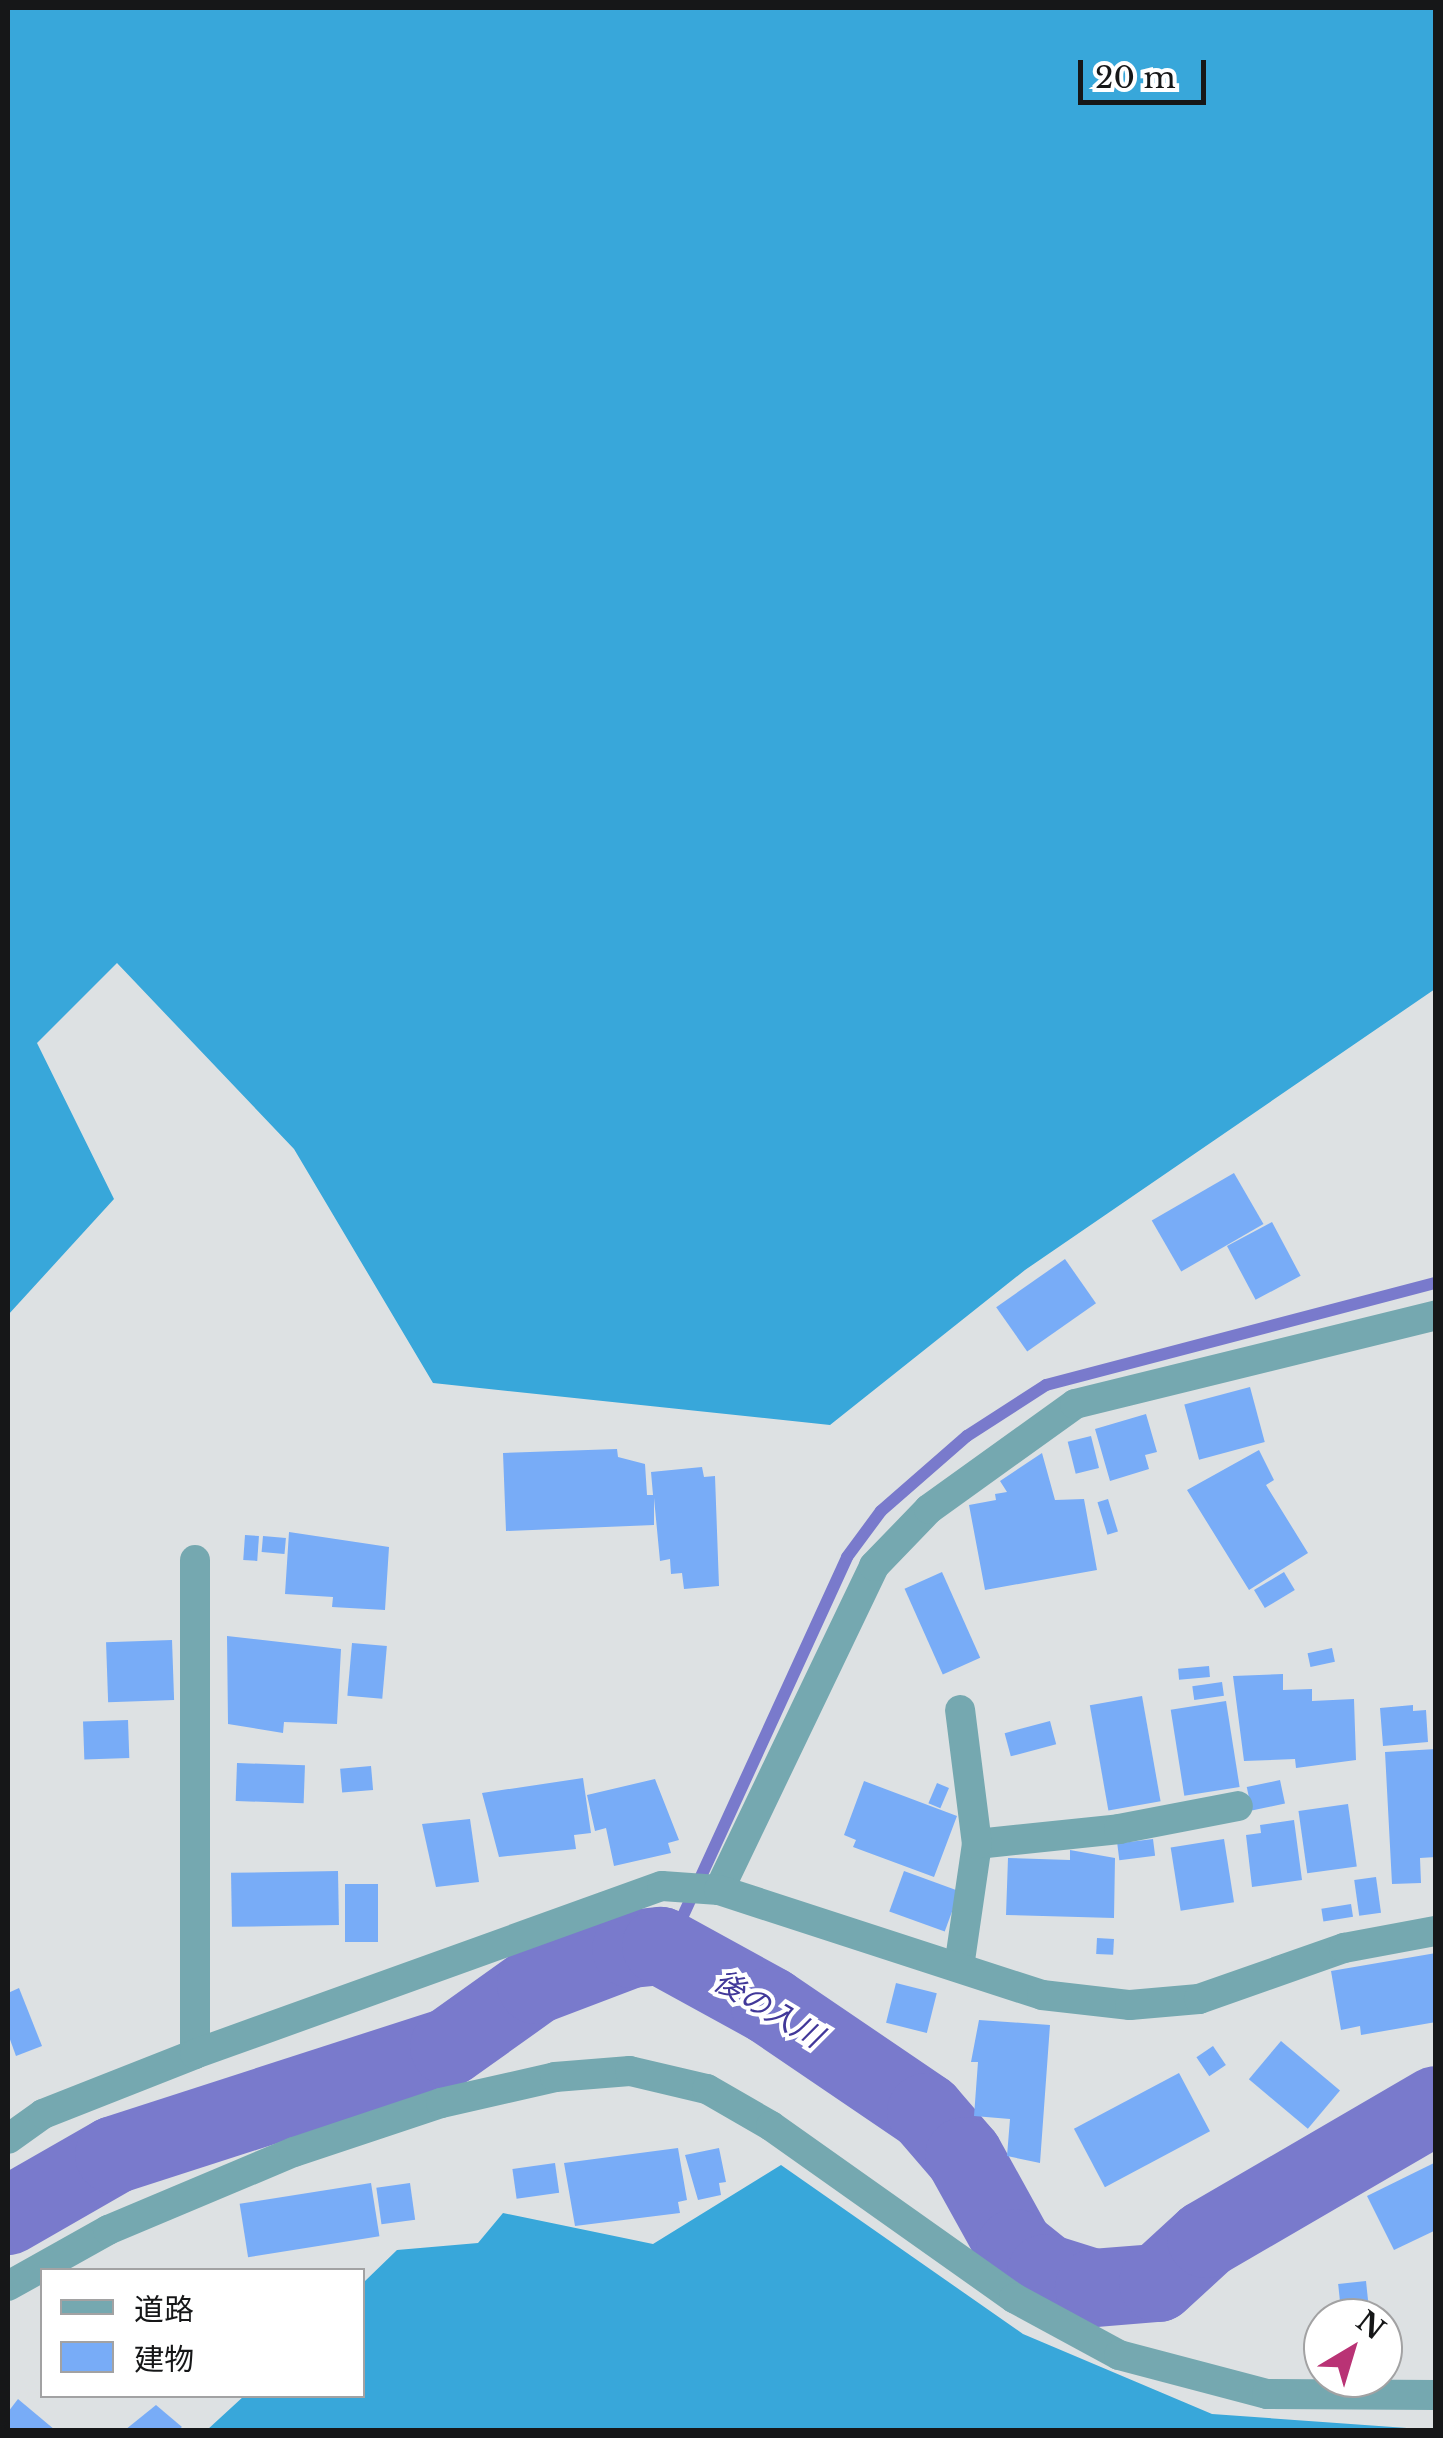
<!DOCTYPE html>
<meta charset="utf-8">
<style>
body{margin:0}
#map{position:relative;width:1443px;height:2438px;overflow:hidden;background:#dde1e3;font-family:"Libre Baskerville","Noto Sans JP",serif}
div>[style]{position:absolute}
.forest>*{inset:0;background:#38a7da}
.stream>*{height:12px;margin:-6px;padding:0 6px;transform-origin:6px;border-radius:6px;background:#797acc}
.river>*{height:78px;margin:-39px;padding:0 39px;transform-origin:39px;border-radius:39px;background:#797acc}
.building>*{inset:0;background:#78acf7;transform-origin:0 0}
.minor>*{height:30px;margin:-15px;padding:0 15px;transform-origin:15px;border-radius:15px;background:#75a8b0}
span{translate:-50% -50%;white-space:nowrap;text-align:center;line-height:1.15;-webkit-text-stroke:8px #fff;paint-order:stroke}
.water-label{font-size:30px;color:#413899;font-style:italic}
.frame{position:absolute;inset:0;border:10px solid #161718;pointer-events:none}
.legend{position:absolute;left:40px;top:2268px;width:325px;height:130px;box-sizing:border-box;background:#fff;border:2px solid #a2a2a3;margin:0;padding:12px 18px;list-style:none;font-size:30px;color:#161718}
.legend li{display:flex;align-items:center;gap:20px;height:50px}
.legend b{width:50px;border:2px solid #a2a2a3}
.north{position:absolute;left:1303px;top:2298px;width:100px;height:100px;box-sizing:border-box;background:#fff;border:2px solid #a2a2a3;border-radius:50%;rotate:38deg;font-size:28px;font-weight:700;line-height:40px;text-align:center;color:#161718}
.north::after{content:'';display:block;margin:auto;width:35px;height:45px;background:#b93375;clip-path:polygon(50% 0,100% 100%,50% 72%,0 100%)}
.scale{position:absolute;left:1078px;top:60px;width:128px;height:45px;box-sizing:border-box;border:5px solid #161718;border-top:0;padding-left:12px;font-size:30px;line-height:35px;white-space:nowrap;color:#161718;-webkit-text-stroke:8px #fff;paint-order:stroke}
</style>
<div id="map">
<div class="forest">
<i style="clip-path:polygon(8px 8px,1435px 8px,1435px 989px,1025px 1270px,830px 1425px,433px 1383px,294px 1149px,117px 963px,37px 1043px,114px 1199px,8px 1315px)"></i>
<i style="clip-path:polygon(781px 2165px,1023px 2334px,1212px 2414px,1435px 2430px,207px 2430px,244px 2396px,362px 2396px,363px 2283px,397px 2250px,478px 2243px,503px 2213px,653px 2244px)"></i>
</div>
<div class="stream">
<i style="left:661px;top:1946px;width:21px;rotate:-45deg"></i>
<i style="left:676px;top:1931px;width:411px;rotate:-65.4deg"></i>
<i style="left:847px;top:1557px;width:57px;rotate:-53.5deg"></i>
<i style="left:881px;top:1511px;width:114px;rotate:-41.1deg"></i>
<i style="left:967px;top:1436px;width:94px;rotate:-32.8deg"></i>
<i style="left:1046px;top:1385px;width:403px;rotate:-14.7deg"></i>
</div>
<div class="river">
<i style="left:8px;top:2216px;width:122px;rotate:-29.9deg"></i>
<i style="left:114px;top:2155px;width:352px;rotate:-17.9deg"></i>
<i style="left:449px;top:2047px;width:107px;rotate:-35.5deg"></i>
<i style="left:536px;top:1985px;width:102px;rotate:-20.8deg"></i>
<i style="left:631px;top:1949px;width:30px;rotate:-6deg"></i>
<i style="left:661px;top:1946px;width:124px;rotate:28.8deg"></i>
<i style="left:770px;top:2006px;width:189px;rotate:34.2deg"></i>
<i style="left:926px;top:2112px;width:58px;rotate:49.2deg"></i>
<i style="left:964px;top:2156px;width:105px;rotate:61deg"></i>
<i style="left:1015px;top:2248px;width:40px;rotate:39deg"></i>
<i style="left:1046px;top:2273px;width:50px;rotate:17.4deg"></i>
<i style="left:1094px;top:2288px;width:64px;rotate:-4.5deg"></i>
<i style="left:1158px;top:2283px;width:65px;rotate:-42.5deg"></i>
<i style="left:1206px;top:2239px;width:266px;rotate:-30.2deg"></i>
</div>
<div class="building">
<i style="left:1234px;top:1173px;width:59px;height:95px;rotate:60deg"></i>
<i style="left:1272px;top:1222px;width:61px;height:51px;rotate:62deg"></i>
<i style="left:1065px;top:1259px;width:54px;height:84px;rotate:55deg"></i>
<i style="left:1250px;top:1387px;width:57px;height:68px;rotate:75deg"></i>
<i style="clip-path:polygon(1146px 1414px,1157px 1452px,1145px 1455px,1149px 1469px,1110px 1481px,1095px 1429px)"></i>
<i style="left:1091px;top:1436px;width:33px;height:24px;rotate:76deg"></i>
<i style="clip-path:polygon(617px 1449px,618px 1457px,645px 1464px,647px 1495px,653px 1495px,651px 1472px,702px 1467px,704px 1477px,715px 1476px,719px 1586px,684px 1589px,682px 1573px,671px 1574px,670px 1559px,660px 1561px,654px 1498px,654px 1525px,506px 1531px,503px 1453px)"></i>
<i style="clip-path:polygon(1259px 1450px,1274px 1480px,1266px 1485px,1308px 1553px,1249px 1590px,1187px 1490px)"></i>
<i style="clip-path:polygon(1042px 1453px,1055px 1500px,1084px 1499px,1097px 1570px,985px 1590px,969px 1505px,996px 1500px,995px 1494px,1007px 1492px,1000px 1481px)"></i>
<i style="left:1108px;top:1499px;width:34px;height:11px;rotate:73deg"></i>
<i style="clip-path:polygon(289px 1532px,389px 1547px,385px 1610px,332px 1607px,333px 1597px,285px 1594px)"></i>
<i style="left:245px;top:1535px;width:14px;height:25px;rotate:4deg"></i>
<i style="left:263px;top:1536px;width:23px;height:16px;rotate:5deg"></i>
<i style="left:942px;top:1572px;width:94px;height:41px;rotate:66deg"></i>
<i style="left:1284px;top:1572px;width:21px;height:35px;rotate:59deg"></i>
<i style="clip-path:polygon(227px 1636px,341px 1649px,337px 1724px,284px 1722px,283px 1733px,228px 1724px)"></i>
<i style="left:172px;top:1640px;width:60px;height:66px;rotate:88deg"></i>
<i style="left:352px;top:1643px;width:35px;height:53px;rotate:5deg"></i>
<i style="left:1332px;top:1648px;width:14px;height:25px;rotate:78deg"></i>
<i style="left:1209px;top:1666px;width:11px;height:31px;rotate:85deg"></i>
<i style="clip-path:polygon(1283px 1674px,1283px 1690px,1312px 1689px,1312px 1701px,1354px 1699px,1356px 1760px,1296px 1768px,1295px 1759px,1244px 1761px,1233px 1676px)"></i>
<i style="left:1222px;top:1682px;width:14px;height:30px;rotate:82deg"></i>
<i style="left:1142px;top:1696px;width:107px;height:53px;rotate:80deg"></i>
<i style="left:1226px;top:1701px;width:87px;height:56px;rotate:81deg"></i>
<i style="clip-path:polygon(1413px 1705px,1413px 1711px,1426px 1710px,1428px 1742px,1383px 1746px,1380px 1708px)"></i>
<i style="left:128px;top:1720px;width:38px;height:45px;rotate:88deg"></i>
<i style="left:1050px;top:1721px;width:24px;height:47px;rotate:75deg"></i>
<i style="clip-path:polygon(1436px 1749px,1436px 1857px,1420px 1858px,1421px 1883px,1392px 1884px,1385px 1752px)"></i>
<i style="left:237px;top:1763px;width:68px;height:38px;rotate:2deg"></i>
<i style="left:371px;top:1766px;width:24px;height:31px;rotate:85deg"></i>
<i style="clip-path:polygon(583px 1778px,591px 1833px,574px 1835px,576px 1849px,499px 1857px,482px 1793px)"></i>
<i style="clip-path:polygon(655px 1779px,679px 1840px,668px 1843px,671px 1853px,614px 1866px,606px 1828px,595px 1831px,587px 1795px)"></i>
<i style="left:1280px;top:1780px;width:24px;height:34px;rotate:78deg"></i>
<i style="clip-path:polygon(864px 1781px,957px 1816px,934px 1877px,853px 1847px,856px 1840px,844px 1835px)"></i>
<i style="left:937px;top:1783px;width:13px;height:22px;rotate:23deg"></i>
<i style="left:1348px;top:1804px;width:63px;height:50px;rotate:82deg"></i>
<i style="clip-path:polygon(470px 1819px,479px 1882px,436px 1887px,422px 1824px)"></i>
<i style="clip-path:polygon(1294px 1820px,1302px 1880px,1252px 1887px,1246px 1835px,1261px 1833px,1260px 1825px)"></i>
<i style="left:1153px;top:1839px;width:17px;height:36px;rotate:83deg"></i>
<i style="left:1224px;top:1839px;width:64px;height:54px;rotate:81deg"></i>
<i style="clip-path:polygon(1070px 1850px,1115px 1858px,1114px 1918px,1006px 1915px,1008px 1858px,1070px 1860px)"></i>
<i style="left:338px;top:1871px;width:54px;height:107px;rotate:89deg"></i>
<i style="left:904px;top:1871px;width:59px;height:43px;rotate:20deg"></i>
<i style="left:1376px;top:1877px;width:36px;height:22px;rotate:82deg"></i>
<i style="left:345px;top:1884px;width:33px;height:58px"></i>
<i style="left:1351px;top:1904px;width:13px;height:30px;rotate:81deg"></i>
<i style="left:1097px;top:1938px;width:17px;height:16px;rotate:3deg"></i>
<i style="clip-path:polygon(1436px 1953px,1436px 2022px,1361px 2035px,1360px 2026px,1341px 2030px,1331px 1971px)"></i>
<i style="left:896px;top:1983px;width:42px;height:41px;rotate:14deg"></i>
<i style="clip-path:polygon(19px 1988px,42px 2046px,16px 2056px,8px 2034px,8px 1993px)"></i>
<i style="clip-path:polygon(979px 2020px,1050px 2025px,1040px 2163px,1007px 2156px,1010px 2119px,974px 2116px,978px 2062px,971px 2062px)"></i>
<i style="left:1281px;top:2041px;width:77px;height:50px;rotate:40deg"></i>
<i style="left:1213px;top:2046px;width:23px;height:20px;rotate:56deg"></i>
<i style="left:1179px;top:2073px;width:66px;height:119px;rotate:62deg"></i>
<i style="clip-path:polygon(678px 2148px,687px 2200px,678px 2202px,680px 2213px,575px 2226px,564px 2163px)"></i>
<i style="clip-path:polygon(719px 2148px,726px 2182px,719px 2183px,721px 2195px,698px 2200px,685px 2155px)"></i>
<i style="clip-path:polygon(1436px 2162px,1436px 2230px,1394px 2250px,1367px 2196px)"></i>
<i style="left:555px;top:2163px;width:30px;height:43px;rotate:82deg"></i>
<i style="left:371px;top:2183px;width:54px;height:133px;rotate:81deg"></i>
<i style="left:410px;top:2183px;width:37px;height:34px;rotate:82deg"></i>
<i style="left:1366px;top:2281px;width:37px;height:28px;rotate:84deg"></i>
<i style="clip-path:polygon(18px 2399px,55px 2430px,8px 2430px,8px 2412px)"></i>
<i style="clip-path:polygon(156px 2405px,182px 2427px,178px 2430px,125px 2430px)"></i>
</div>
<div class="minor">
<i style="left:977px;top:1844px;width:143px;rotate:-6deg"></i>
<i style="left:1119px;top:1829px;width:121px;rotate:-10.9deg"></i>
<i style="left:719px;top:1890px;width:359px;rotate:-64.4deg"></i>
<i style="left:874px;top:1566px;width:79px;rotate:-46deg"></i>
<i style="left:929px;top:1509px;width:180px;rotate:-35.7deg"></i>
<i style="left:1075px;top:1404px;width:372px;rotate:-13.8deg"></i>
<i style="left:959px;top:1967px;width:124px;rotate:-81.7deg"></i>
<i style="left:977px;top:1844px;width:135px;rotate:-97.2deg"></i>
<i style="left:195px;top:2054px;width:494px;rotate:-90deg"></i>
<i style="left:8px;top:2139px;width:43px;rotate:-35.5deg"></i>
<i style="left:43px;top:2114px;width:163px;rotate:-21.5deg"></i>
<i style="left:195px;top:2054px;width:496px;rotate:-19.8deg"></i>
<i style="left:662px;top:1886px;width:57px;rotate:4deg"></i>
<i style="left:719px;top:1890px;width:340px;rotate:18deg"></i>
<i style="left:1042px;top:1995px;width:89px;rotate:6.5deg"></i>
<i style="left:1130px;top:2005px;width:69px;rotate:-5deg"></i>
<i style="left:1199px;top:1999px;width:154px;rotate:-19.4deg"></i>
<i style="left:1344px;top:1948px;width:94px;rotate:-10.5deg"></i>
<i style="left:8px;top:2286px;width:115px;rotate:-29.2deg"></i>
<i style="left:108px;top:2230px;width:202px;rotate:-22.8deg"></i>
<i style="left:294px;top:2152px;width:155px;rotate:-18.4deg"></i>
<i style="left:441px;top:2103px;width:117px;rotate:-12.8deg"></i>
<i style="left:555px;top:2077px;width:75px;rotate:-4.6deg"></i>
<i style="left:630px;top:2071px;width:79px;rotate:13.2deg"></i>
<i style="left:707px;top:2089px;width:74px;rotate:30deg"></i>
<i style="left:771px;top:2126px;width:298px;rotate:35.3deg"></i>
<i style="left:1014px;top:2298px;width:119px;rotate:28.5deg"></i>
<i style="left:1119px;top:2355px;width:153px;rotate:14.8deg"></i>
<i style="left:1267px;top:2394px;width:169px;rotate:0.3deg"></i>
</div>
<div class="water-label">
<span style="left:768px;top:2009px;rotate:31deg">後の入川</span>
</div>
<div class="frame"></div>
<ul class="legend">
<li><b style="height:12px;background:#75a8b0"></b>道路</li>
<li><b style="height:28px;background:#78acf7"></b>建物</li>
</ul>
<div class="north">N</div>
<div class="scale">20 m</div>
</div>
